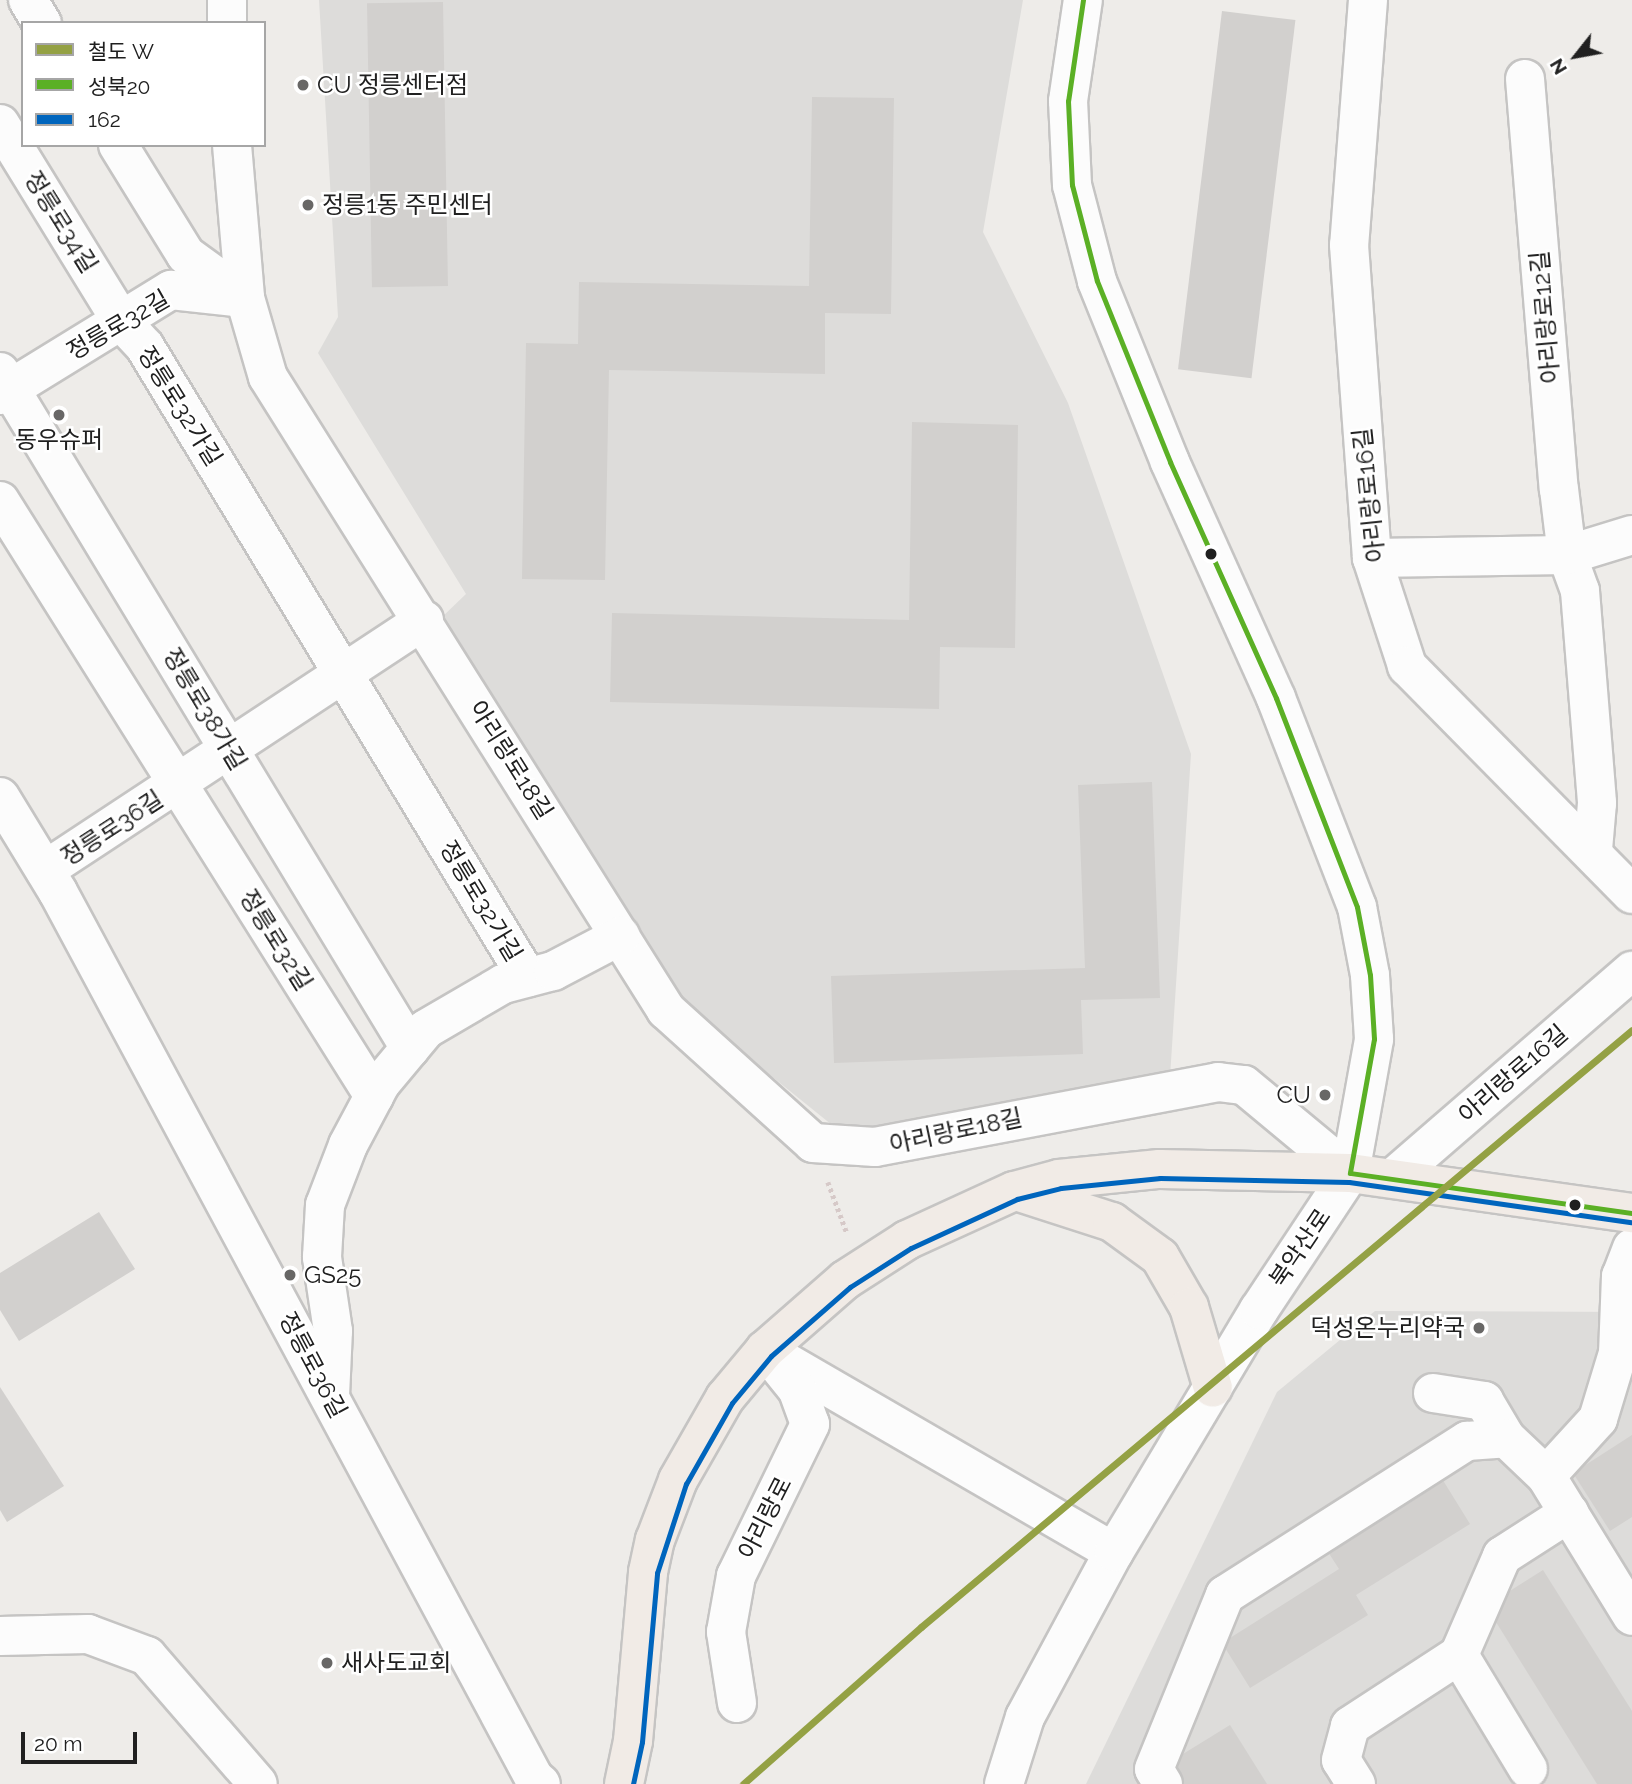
<!DOCTYPE html>
<meta charset="utf-8">
<style>
body{margin:0}
#map{position:relative;width:1632px;height:1784px;overflow:hidden;background:#eeece9;font-family:Raleway,"Noto Sans KR",sans-serif}
div>[style]{position:absolute}
.residential>*{inset:0;background:#dddcda}
.building>*{inset:0;background:#d2d0ce;transform-origin:0 0}
.path>*{height:4.5px;margin-top:-2.25px;transform-origin:0;background:repeating-linear-gradient(90deg,#d6c9c8 0 3.5px,transparent 0 7px)}
.roads{filter:drop-shadow(2px 0 #c5c4c3) drop-shadow(-2px 0 #c5c4c3) drop-shadow(0 2px #c5c4c3) drop-shadow(0 -2px #c5c4c3)}
.minor>*{height:38px;margin:-19px;padding:0 19px;transform-origin:19px;border-radius:19px;background:#fcfcfc}
.major>*{height:38px;margin:-19px;padding:0 19px;transform-origin:19px;border-radius:19px;background:#f1ebe6}
.bus-1>*{height:5px;margin:-2.5px;padding:0 2.5px;transform-origin:2.5px;border-radius:2.5px;background:#5bb025}
.bus-2>*{height:5px;margin:-2.5px;padding:0 2.5px;transform-origin:2.5px;border-radius:2.5px;background:#0065bd}
.rail-1>*{height:7px;margin:-3.5px;padding:0 3.5px;transform-origin:3.5px;border-radius:3.5px;background:#94a144}
.dots>*{width:19px;height:19px;translate:-50% -50%;box-sizing:border-box;border:4px solid #fff;border-radius:50%}
span{translate:-50% -50%;white-space:nowrap;text-align:center;line-height:1.15;-webkit-text-stroke:5px #fff;paint-order:stroke}
.poi-label{font-size:24px;color:#202020}
.left{translate:0 -50%;text-align:left}
.right{translate:-100% -50%;text-align:right}
.street-label{font-size:24px;color:#202020}
.legend{position:absolute;left:21px;top:21px;width:245px;height:126px;box-sizing:border-box;background:#fff;border:2px solid #a6a6a6;margin:0;padding:9px 12px;list-style:none;font-size:21px;color:#202020}
.legend li{display:flex;align-items:center;gap:14px;height:35px}
.legend b{width:35px;border:2px solid #a6a6a6}
.north{position:absolute;left:1541px;top:21px;width:70px;height:70px;-webkit-text-stroke:5px #fff;paint-order:stroke;rotate:239deg;font-size:19px;font-weight:700;line-height:28px;text-align:center;color:#202020}
.north::after{content:'';display:block;margin:auto;width:24px;height:32px;background:#202020;clip-path:polygon(50% 0,100% 100%,50% 72%,0 100%)}
.scale{position:absolute;left:21px;top:1732px;width:116px;height:32px;box-sizing:border-box;border:4px solid #202020;border-top:0;padding-left:9px;font-size:21px;line-height:24px;white-space:nowrap;color:#202020;-webkit-text-stroke:5px #fff;paint-order:stroke}
</style>
<div id="map">
<div class="residential">
<i style="clip-path:polygon(319px 0,1023px 0,983px 232px,1068px 403px,1191px 754px,1170px 1077px,898px 1127px,832px 1125px,691px 1011px,441px 618px,466px 594px,318px 353px,338px 317px)"></i>
<i style="clip-path:polygon(1375px 1311px,1632px 1312px,1632px 1784px,1086px 1784px,1277px 1392px)"></i>
</div>
<div class="building">
<i style="left:443px;top:2px;width:284px;height:76px;rotate:89deg"></i>
<i style="left:1222px;top:11px;width:74px;height:361px;rotate:7deg"></i>
<i style="clip-path:polygon(812px 97px,894px 98px,891px 314px,825px 313px,825px 374px,609px 370px,605px 580px,522px 579px,526px 343px,578px 344px,579px 282px,809px 286px)"></i>
<i style="clip-path:polygon(912px 422px,1018px 425px,1015px 648px,940px 647px,939px 709px,610px 702px,612px 613px,909px 620px)"></i>
<i style="clip-path:polygon(1152px 782px,1160px 998px,1081px 1000px,1083px 1054px,834px 1063px,831px 976px,1085px 968px,1078px 785px)"></i>
<i style="clip-path:polygon(99px 1212px,135px 1269px,19px 1341px,0 1310px,0 1273px)"></i>
<i style="clip-path:polygon(0 1387px,64px 1486px,7px 1522px,0 1510px)"></i>
<i style="clip-path:polygon(1632px 1435px,1632px 1517px,1610px 1531px,1573px 1473px)"></i>
<i style="clip-path:polygon(1436px 1469px,1470px 1524px,1356px 1595px,1368px 1615px,1250px 1688px,1222px 1643px,1339px 1569px,1321px 1541px)"></i>
<i style="clip-path:polygon(1543px 1570px,1632px 1711px,1632px 1784px,1597px 1784px,1486px 1606px)"></i>
<i style="clip-path:polygon(1230px 1725px,1267px 1784px,1184px 1784px,1170px 1762px)"></i>
</div>
<div class="path">
<i style="left:828px;top:1182px;width:54px;rotate:69.6deg"></i>
</div>
<div class="roads">
<div class="minor">
<i style="left:28px;top:0;width:27px;rotate:59deg"></i>
<i style="left:227px;top:0;width:23px;rotate:90deg"></i>
<i style="left:1368px;top:0;width:246px;rotate:94.4deg"></i>
<i style="left:1349px;top:245px;width:314px;rotate:85.8deg"></i>
<i style="left:1372px;top:558px;width:114px;rotate:72deg"></i>
<i style="left:1407px;top:666px;width:320px;rotate:45.4deg"></i>
<i style="left:1525px;top:79px;width:411px;rotate:85.3deg"></i>
<i style="left:1559px;top:489px;width:66px;rotate:83.1deg"></i>
<i style="left:1567px;top:555px;width:38px;rotate:70deg"></i>
<i style="left:1580px;top:591px;width:213px;rotate:85.4deg"></i>
<i style="left:1597px;top:803px;width:47px;rotate:94.9deg"></i>
<i style="left:0;top:124px;width:231px;rotate:58.4deg"></i>
<i style="left:121px;top:321px;width:35px;rotate:47deg"></i>
<i style="left:145px;top:347px;width:737px;rotate:58.77deg"></i>
<i style="left:118px;top:145px;width:129px;rotate:58.3deg"></i>
<i style="left:186px;top:255px;width:72px;rotate:35.9deg"></i>
<i style="left:232px;top:145px;width:154px;rotate:85.1deg"></i>
<i style="left:245px;top:298px;width:82px;rotate:73.8deg"></i>
<i style="left:268px;top:377px;width:748px;rotate:57.84deg"></i>
<i style="left:666px;top:1010px;width:198px;rotate:42.1deg"></i>
<i style="left:813px;top:1143px;width:62px;rotate:3.7deg"></i>
<i style="left:875px;top:1147px;width:349px;rotate:-10.7deg"></i>
<i style="left:1218px;top:1082px;width:26px;rotate:7deg"></i>
<i style="left:1244px;top:1085px;width:138px;rotate:39.7deg"></i>
<i style="left:0;top:372px;width:791px;rotate:58.76deg"></i>
<i style="left:0;top:395px;width:201px;rotate:-31.6deg"></i>
<i style="left:171px;top:290px;width:74px;rotate:6.2deg"></i>
<i style="left:0;top:501px;width:703px;rotate:57.85deg"></i>
<i style="left:1372px;top:558px;width:195px;rotate:-0.9deg"></i>
<i style="left:1567px;top:555px;width:68px;rotate:-17.1deg"></i>
<i style="left:0;top:797px;width:111px;rotate:58.6deg"></i>
<i style="left:58px;top:892px;width:1006px;rotate:61.75deg"></i>
<i style="left:534px;top:1778px;width:9px;rotate:41deg"></i>
<i style="left:45px;top:870px;width:454px;rotate:-33.4deg"></i>
<i style="left:1394px;top:1177px;width:315px;rotate:-40.9deg"></i>
<i style="left:1632px;top:1248px;width:30px;rotate:111deg"></i>
<i style="left:1621px;top:1276px;width:77px;rotate:92.2deg"></i>
<i style="left:1618px;top:1353px;width:69px;rotate:106.9deg"></i>
<i style="left:1598px;top:1419px;width:77px;rotate:132.4deg"></i>
<i style="left:1546px;top:1476px;width:164px;rotate:58.4deg"></i>
<i style="left:765px;top:1350px;width:403px;rotate:30.1deg"></i>
<i style="left:1433px;top:1393px;width:52px;rotate:8.9deg"></i>
<i style="left:1484px;top:1401px;width:43px;rotate:59.3deg"></i>
<i style="left:330px;top:1396px;width:65px;rotate:-87.4deg"></i>
<i style="left:333px;top:1331px;width:75px;rotate:-98.5deg"></i>
<i style="left:322px;top:1257px;width:52px;rotate:-86.7deg"></i>
<i style="left:325px;top:1205px;width:64px;rotate:-69deg"></i>
<i style="left:348px;top:1145px;width:70px;rotate:-62deg"></i>
<i style="left:381px;top:1083px;width:70px;rotate:-50.2deg"></i>
<i style="left:426px;top:1029px;width:89px;rotate:-30.3deg"></i>
<i style="left:503px;top:984px;width:52px;rotate:-14.6deg"></i>
<i style="left:553px;top:971px;width:76px;rotate:-27.6deg"></i>
<i style="left:0;top:1636px;width:88px;rotate:-1.3deg"></i>
<i style="left:88px;top:1634px;width:63px;rotate:20.4deg"></i>
<i style="left:147px;top:1656px;width:169px;rotate:49.1deg"></i>
<i style="left:1459px;top:1655px;width:133px;rotate:58.8deg"></i>
<i style="left:737px;top:1703px;width:72px;rotate:-98.8deg"></i>
<i style="left:726px;top:1632px;width:57px;rotate:-79.9deg"></i>
<i style="left:736px;top:1576px;width:169px;rotate:-64deg"></i>
<i style="left:810px;top:1424px;width:37px;rotate:-110deg"></i>
<i style="left:797px;top:1389px;width:35px;rotate:-129deg"></i>
<i style="left:1004px;top:1784px;width:70px;rotate:-72.6deg"></i>
<i style="left:1025px;top:1717px;width:187px;rotate:-61.7deg"></i>
<i style="left:1114px;top:1552px;width:282px;rotate:-59.1deg"></i>
<i style="left:1259px;top:1310px;width:164px;rotate:-56.4deg"></i>
<i style="left:1350px;top:1173px;width:136px;rotate:-79.8deg"></i>
<i style="left:1374px;top:1039px;width:64px;rotate:-93.6deg"></i>
<i style="left:1370px;top:975px;width:69px;rotate:-100.8deg"></i>
<i style="left:1357px;top:907px;width:224px;rotate:-111.2deg"></i>
<i style="left:1276px;top:698px;width:259px;rotate:-114.2deg"></i>
<i style="left:1170px;top:462px;width:195px;rotate:-112deg"></i>
<i style="left:1097px;top:281px;width:99px;rotate:-104.6deg"></i>
<i style="left:1072px;top:185px;width:84px;rotate:-92.7deg"></i>
<i style="left:1068px;top:101px;width:102px;rotate:-81.6deg"></i>
<i style="left:1163px;top:1784px;width:17px;rotate:-121deg"></i>
<i style="left:1154px;top:1769px;width:188px;rotate:-67.8deg"></i>
<i style="left:1225px;top:1595px;width:287px;rotate:-32.5deg"></i>
<i style="left:1467px;top:1441px;width:39px;rotate:-4deg"></i>
<i style="left:1506px;top:1438px;width:55px;rotate:43.5deg"></i>
<i style="left:1356px;top:1784px;width:28px;rotate:-122deg"></i>
<i style="left:1341px;top:1760px;width:35px;rotate:-75deg"></i>
<i style="left:1350px;top:1726px;width:130px;rotate:-33.1deg"></i>
<i style="left:1459px;top:1655px;width:108px;rotate:-66.5deg"></i>
<i style="left:1502px;top:1556px;width:80px;rotate:-32.7deg"></i>
</div>
<div class="major">
<i style="left:1016px;top:1191px;width:101px;rotate:17.9deg"></i>
<i style="left:1112px;top:1222px;width:59px;rotate:36.1deg"></i>
<i style="left:1160px;top:1257px;width:58px;rotate:59.9deg"></i>
<i style="left:1189px;top:1307px;width:84px;rotate:73.5deg"></i>
<i style="left:624px;top:1784px;width:44px;rotate:-78.2deg"></i>
<i style="left:633px;top:1741px;width:170px;rotate:-84.9deg"></i>
<i style="left:648px;top:1572px;width:33px;rotate:-78deg"></i>
<i style="left:655px;top:1540px;width:64px;rotate:-69deg"></i>
<i style="left:678px;top:1480px;width:95px;rotate:-60.2deg"></i>
<i style="left:725px;top:1398px;width:62px;rotate:-50.2deg"></i>
<i style="left:765px;top:1350px;width:106px;rotate:-41.2deg"></i>
<i style="left:845px;top:1280px;width:74px;rotate:-32.8deg"></i>
<i style="left:907px;top:1240px;width:118px;rotate:-24.6deg"></i>
<i style="left:1014px;top:1191px;width:47px;rotate:-14.9deg"></i>
<i style="left:1059px;top:1179px;width:101px;rotate:-5.7deg"></i>
<i style="left:1160px;top:1169px;width:190px;rotate:1.2deg"></i>
<i style="left:1350px;top:1173px;width:285px;rotate:8.1deg"></i>
</div>
</div>
<div class="bus-1">
<i style="left:1083px;top:0;width:102px;rotate:98.4deg"></i>
<i style="left:1068px;top:101px;width:84px;rotate:87.3deg"></i>
<i style="left:1072px;top:185px;width:99px;rotate:75.4deg"></i>
<i style="left:1097px;top:281px;width:195px;rotate:68deg"></i>
<i style="left:1170px;top:462px;width:259px;rotate:65.8deg"></i>
<i style="left:1276px;top:698px;width:224px;rotate:68.8deg"></i>
<i style="left:1357px;top:907px;width:69px;rotate:79.2deg"></i>
<i style="left:1370px;top:975px;width:64px;rotate:86.4deg"></i>
<i style="left:1374px;top:1039px;width:136px;rotate:100.2deg"></i>
<i style="left:1350px;top:1173px;width:285px;rotate:8.1deg"></i>
</div>
<div class="bus-2">
<i style="left:633px;top:1784px;width:43px;rotate:-77.9deg"></i>
<i style="left:642px;top:1742px;width:170px;rotate:-84.9deg"></i>
<i style="left:657px;top:1573px;width:94px;rotate:-72deg"></i>
<i style="left:686px;top:1484px;width:93px;rotate:-60.4deg"></i>
<i style="left:732px;top:1403px;width:61px;rotate:-50.3deg"></i>
<i style="left:771px;top:1356px;width:105px;rotate:-41.1deg"></i>
<i style="left:850px;top:1287px;width:72px;rotate:-32.6deg"></i>
<i style="left:911px;top:1248px;width:117px;rotate:-24.8deg"></i>
<i style="left:1017px;top:1199px;width:45px;rotate:-14deg"></i>
<i style="left:1061px;top:1188px;width:100px;rotate:-5.8deg"></i>
<i style="left:1160px;top:1178px;width:189px;rotate:1.2deg"></i>
<i style="left:1349px;top:1182px;width:285px;rotate:8.1deg"></i>
</div>
<div class="rail-1">
<i style="left:743px;top:1784px;width:237px;rotate:-41.4deg"></i>
<i style="left:921px;top:1627px;width:928px;rotate:-40.02deg"></i>
</div>
<div class="dots">
<i style="left:303px;top:85px;background:#686766"></i>
<i style="left:308px;top:205px;background:#686766"></i>
<i style="left:59px;top:415px;background:#686766"></i>
<i style="left:1211px;top:554px;background:#202020"></i>
<i style="left:1325px;top:1095px;background:#686766"></i>
<i style="left:1575px;top:1205px;background:#202020"></i>
<i style="left:290px;top:1275px;background:#686766"></i>
<i style="left:1479px;top:1328px;background:#686766"></i>
<i style="left:327px;top:1663px;background:#686766"></i>
</div>
<div class="poi-label">
<span class="left" style="left:317px;top:85px">CU 정릉센터점</span>
<span class="left" style="left:322px;top:205px">정릉1동 주민센터</span>
<span style="left:59px;top:440px">동우슈퍼</span>
<span class="right" style="left:1311px;top:1095px">CU</span>
<span class="left" style="left:304px;top:1275px">GS25</span>
<span class="right" style="left:1465px;top:1328px">덕성온누리약국</span>
<span class="left" style="left:341px;top:1663px">새사도교회</span>
</div>
<div class="street-label">
<span style="left:61px;top:222px;rotate:58deg">정릉로34길</span>
<span style="left:1545px;top:317px;rotate:-95deg">아리랑로12길</span>
<span style="left:118px;top:325px;rotate:-30deg">정릉로32길</span>
<span style="left:180px;top:406px;rotate:58deg">정릉로32가길</span>
<span style="left:1369px;top:495px;rotate:-96deg">아리랑로16길</span>
<span style="left:205px;top:709px;rotate:59deg">정릉로38가길</span>
<span style="left:511px;top:760px;rotate:58deg">아리랑로18길</span>
<span style="left:112px;top:828px;rotate:-33deg">정릉로36길</span>
<span style="left:481px;top:901px;rotate:59deg">정릉로32가길</span>
<span style="left:276px;top:940px;rotate:58deg">정릉로32길</span>
<span style="left:1513px;top:1074px;rotate:-41deg">아리랑로16길</span>
<span style="left:956px;top:1131px;rotate:-12deg">아리랑로18길</span>
<span style="left:1300px;top:1248px;rotate:-56deg">북악산로</span>
<span style="left:313px;top:1365px;rotate:62deg">정릉로36길</span>
<span style="left:765px;top:1518px;rotate:-63deg">아리랑로</span>
</div>
<ul class="legend">
<li><b style="height:9px;background:#94a144"></b>철도 W</li>
<li><b style="height:9px;background:#5bb025"></b>성북20</li>
<li><b style="height:9px;background:#0065bd"></b>162</li>
</ul>
<div class="north">N</div>
<div class="scale">20 m</div>
</div>
